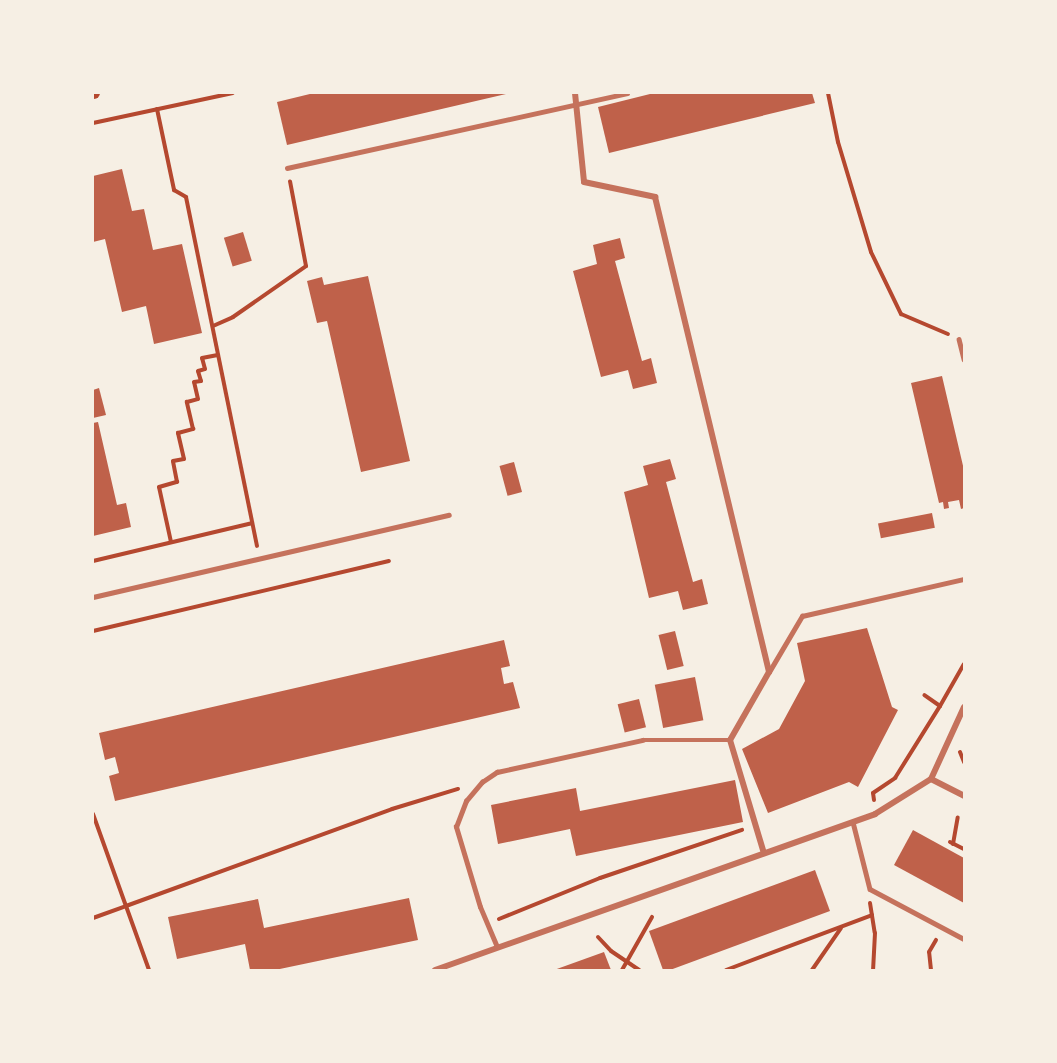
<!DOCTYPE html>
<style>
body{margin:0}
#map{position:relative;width:1057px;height:1063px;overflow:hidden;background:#f6efe4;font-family:Karla,sans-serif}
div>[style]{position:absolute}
.building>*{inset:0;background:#bf614a;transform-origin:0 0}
.path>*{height:4px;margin:-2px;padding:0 2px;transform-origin:2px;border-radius:2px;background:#b5482f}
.service>*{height:4.5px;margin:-2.25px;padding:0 2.25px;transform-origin:2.25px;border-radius:2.25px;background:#c5725c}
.minor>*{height:6px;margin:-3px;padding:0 3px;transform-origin:3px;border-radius:3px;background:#c5725c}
.secondary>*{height:12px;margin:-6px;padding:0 6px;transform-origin:6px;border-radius:6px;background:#b5482f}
span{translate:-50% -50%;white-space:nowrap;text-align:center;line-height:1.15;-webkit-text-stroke:4.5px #f6efe4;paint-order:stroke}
.frame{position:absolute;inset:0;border:94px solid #f6efe4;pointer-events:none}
</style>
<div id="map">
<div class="building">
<i style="clip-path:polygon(314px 93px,506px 93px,506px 94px,287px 145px,277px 102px)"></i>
<i style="clip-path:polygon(654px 93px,812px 93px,815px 103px,609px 153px,598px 107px)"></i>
<i style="clip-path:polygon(122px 169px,132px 211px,144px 209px,153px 250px,182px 244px,202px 333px,154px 344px,146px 306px,122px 312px,105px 239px,93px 242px,93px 176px)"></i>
<i style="left:243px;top:232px;width:30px;height:20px;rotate:73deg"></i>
<i style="clip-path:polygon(620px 238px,625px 258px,615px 261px,642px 361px,651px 358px,657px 383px,633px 389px,628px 370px,601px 377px,573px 271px,597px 264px,593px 245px)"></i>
<i style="clip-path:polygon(368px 276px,410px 461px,361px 472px,327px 321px,317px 323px,307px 281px,322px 277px,324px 285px)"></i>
<i style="clip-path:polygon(942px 376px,964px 470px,964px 508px,961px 509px,959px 500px,948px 502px,949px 508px,944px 509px,943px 502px,939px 503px,911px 383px)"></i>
<i style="clip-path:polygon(99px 388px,106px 415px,93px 418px,93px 390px)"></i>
<i style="clip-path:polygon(98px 422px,117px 505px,126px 503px,131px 527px,93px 536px,93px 423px)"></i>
<i style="clip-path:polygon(670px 459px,676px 479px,666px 482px,693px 582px,702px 579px,708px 604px,683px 610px,678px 591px,649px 598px,624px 492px,648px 485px,643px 466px)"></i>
<i style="left:514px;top:462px;width:31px;height:15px;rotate:75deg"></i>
<i style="left:932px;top:513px;width:15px;height:55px;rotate:79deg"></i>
<i style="clip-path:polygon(867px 628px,892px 707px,898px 710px,858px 787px,849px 782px,768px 813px,742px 749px,779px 729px,805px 681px,797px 643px)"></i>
<i style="left:675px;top:631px;width:36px;height:17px;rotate:76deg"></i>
<i style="clip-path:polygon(504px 640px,510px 666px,501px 668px,504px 684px,513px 682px,520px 708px,115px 801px,109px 776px,119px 773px,115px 757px,105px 760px,99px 733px)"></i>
<i style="left:695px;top:677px;width:44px;height:41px;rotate:79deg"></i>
<i style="left:639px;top:699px;width:29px;height:22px;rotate:76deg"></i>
<i style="clip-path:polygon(735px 780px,743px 822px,576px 856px,570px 829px,498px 844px,491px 805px,576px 788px,580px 811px)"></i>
<i style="clip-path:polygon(913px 830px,964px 858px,964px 903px,894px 865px)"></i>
<i style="clip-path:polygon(815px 870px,830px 911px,670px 970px,663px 970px,649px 931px)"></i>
<i style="clip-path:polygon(409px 898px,418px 940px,275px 970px,250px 970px,245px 944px,177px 959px,168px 917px,258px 899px,264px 928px)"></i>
<i style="clip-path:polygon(604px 952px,611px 970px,554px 970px)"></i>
</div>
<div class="path">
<i style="left:828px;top:93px;width:50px;rotate:78.5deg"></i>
<i style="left:838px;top:142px;width:115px;rotate:73.3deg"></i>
<i style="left:871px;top:252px;width:69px;rotate:64.2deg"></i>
<i style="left:901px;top:314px;width:51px;rotate:23.1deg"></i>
<i style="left:157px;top:109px;width:83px;rotate:78.1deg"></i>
<i style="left:174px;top:190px;width:14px;rotate:30deg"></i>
<i style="left:186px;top:197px;width:356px;rotate:78.5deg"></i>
<i style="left:93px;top:123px;width:143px;rotate:-12.1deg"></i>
<i style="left:213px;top:326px;width:22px;rotate:-24deg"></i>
<i style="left:233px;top:317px;width:89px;rotate:-34.9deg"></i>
<i style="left:306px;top:266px;width:86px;rotate:-100.7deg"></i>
<i style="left:171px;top:542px;width:56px;rotate:-102.3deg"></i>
<i style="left:159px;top:487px;width:19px;rotate:-16deg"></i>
<i style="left:177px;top:482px;width:21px;rotate:-101deg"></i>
<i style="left:173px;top:461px;width:11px;rotate:-10deg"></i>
<i style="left:184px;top:459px;width:27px;rotate:-103deg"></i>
<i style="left:178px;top:433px;width:16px;rotate:-15deg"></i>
<i style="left:193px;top:429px;width:28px;rotate:-103deg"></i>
<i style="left:187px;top:402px;width:11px;rotate:-15deg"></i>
<i style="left:198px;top:399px;width:17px;rotate:-103deg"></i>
<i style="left:194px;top:382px;width:7px;rotate:-8deg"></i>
<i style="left:201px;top:381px;width:10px;rotate:-107deg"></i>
<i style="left:198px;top:371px;width:7px;rotate:-16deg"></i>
<i style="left:205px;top:369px;width:11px;rotate:-105deg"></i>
<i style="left:202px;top:358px;width:16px;rotate:-11deg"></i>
<i style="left:93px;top:561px;width:163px;rotate:-13.4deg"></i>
<i style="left:93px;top:631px;width:304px;rotate:-13.3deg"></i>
<i style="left:940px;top:706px;width:48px;rotate:-60.3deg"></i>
<i style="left:960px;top:752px;width:11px;rotate:68deg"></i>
<i style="left:874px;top:800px;width:7px;rotate:-98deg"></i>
<i style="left:873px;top:793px;width:27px;rotate:-34deg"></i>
<i style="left:895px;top:778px;width:85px;rotate:-58deg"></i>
<i style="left:940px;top:706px;width:19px;rotate:-145deg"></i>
<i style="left:93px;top:814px;width:98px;rotate:70.3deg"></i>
<i style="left:126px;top:906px;width:283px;rotate:-20deg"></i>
<i style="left:392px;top:809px;width:69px;rotate:-16.9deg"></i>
<i style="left:950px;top:842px;width:16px;rotate:27deg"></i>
<i style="left:953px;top:844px;width:27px;rotate:-80deg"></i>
<i style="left:870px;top:903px;width:30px;rotate:81deg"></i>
<i style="left:875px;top:933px;width:37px;rotate:93deg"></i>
<i style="left:93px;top:918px;width:35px;rotate:-20deg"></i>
<i style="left:126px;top:906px;width:68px;rotate:70.2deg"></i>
<i style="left:499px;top:919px;width:109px;rotate:-22.1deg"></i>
<i style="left:600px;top:878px;width:150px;rotate:-18.7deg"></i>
<i style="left:598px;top:937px;width:19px;rotate:47deg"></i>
<i style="left:611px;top:951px;width:34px;rotate:34deg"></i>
<i style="left:622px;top:970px;width:61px;rotate:-60.5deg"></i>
<i style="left:726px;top:970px;width:156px;rotate:-20.6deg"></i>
<i style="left:812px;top:970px;width:51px;rotate:-55.4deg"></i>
<i style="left:931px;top:970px;width:18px;rotate:-96deg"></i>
<i style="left:929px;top:952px;width:14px;rotate:-60deg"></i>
</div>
<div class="service">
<i style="left:287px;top:168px;width:348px;rotate:-12.4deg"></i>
<i style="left:959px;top:339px;width:21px;rotate:76deg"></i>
<i style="left:93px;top:597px;width:365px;rotate:-13deg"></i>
<i style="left:769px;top:672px;width:65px;rotate:-59.5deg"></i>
<i style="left:802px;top:616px;width:166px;rotate:-12.9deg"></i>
<i style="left:853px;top:822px;width:69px;rotate:75.8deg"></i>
<i style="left:870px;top:889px;width:106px;rotate:28deg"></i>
<i style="left:497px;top:947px;width:43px;rotate:-113deg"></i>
<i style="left:480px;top:907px;width:84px;rotate:-106.7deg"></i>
<i style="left:456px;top:827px;width:28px;rotate:-69deg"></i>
<i style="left:466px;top:801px;width:25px;rotate:-50deg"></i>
<i style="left:482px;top:782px;width:18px;rotate:-34deg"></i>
<i style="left:497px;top:772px;width:149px;rotate:-12.4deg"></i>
<i style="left:643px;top:740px;width:87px"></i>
</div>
<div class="minor">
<i style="left:575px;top:93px;width:89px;rotate:84.2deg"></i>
<i style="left:584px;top:182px;width:73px;rotate:11.9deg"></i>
<i style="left:655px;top:197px;width:488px;rotate:76.5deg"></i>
<i style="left:769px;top:672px;width:78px;rotate:119.8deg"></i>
<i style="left:730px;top:740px;width:118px;rotate:73.3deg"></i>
<i style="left:931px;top:779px;width:79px;rotate:-65.4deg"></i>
<i style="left:435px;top:970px;width:467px;rotate:-19.5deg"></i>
<i style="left:875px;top:814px;width:66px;rotate:-32deg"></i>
<i style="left:931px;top:779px;width:37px;rotate:27deg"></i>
</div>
<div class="secondary">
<i style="left:93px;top:93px;width:1px"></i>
</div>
<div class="frame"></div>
</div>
